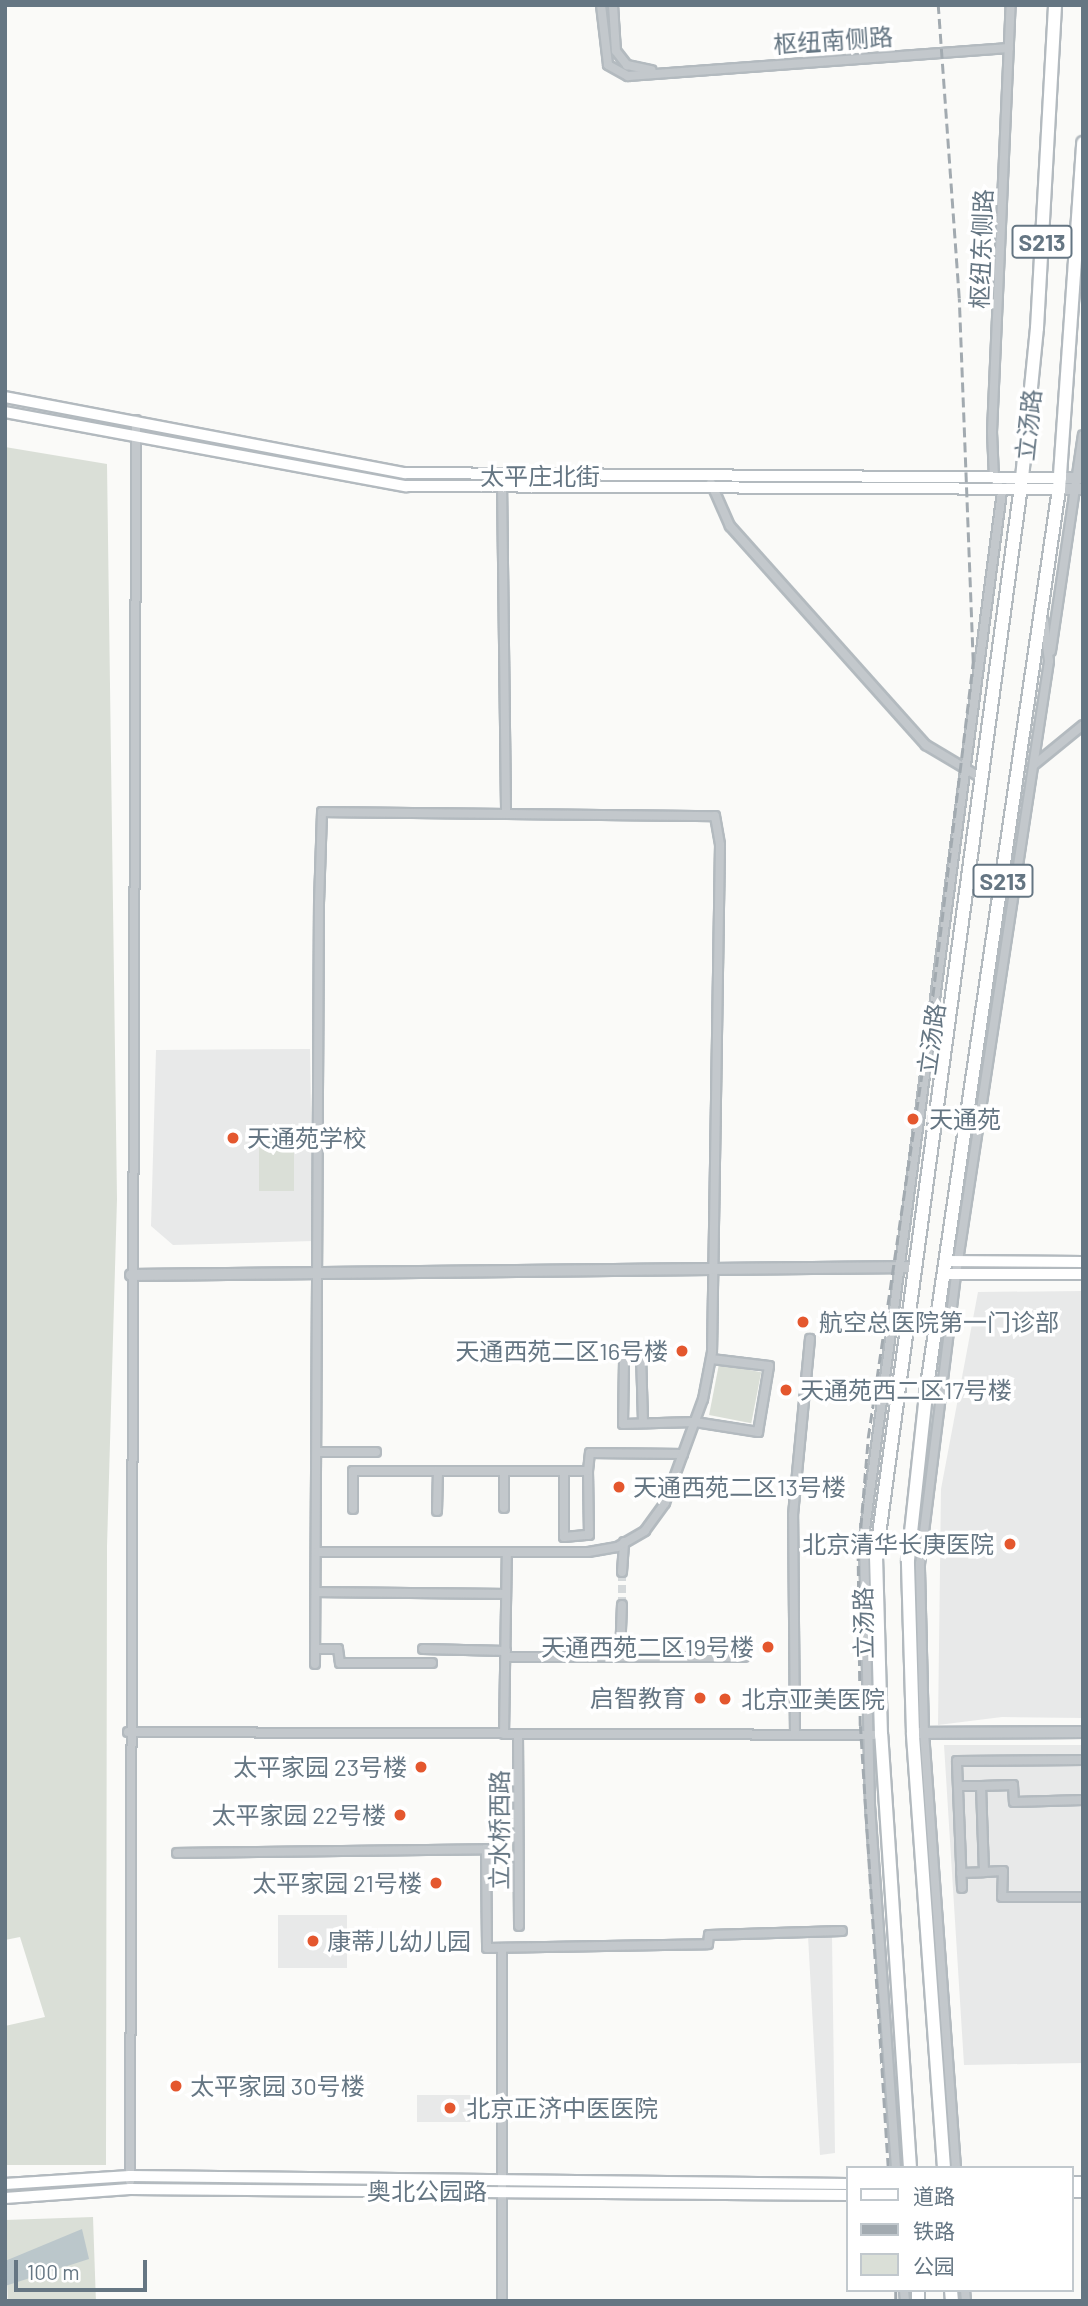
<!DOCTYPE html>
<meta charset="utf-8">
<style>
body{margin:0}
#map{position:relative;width:1088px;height:2306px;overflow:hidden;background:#fafaf8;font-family:Barlow,"Noto Sans SC",sans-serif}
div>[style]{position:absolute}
.built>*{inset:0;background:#e8e9e9;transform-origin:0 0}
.green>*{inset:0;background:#dadfd7;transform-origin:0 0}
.water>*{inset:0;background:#bbc7cb}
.minor-tunnel>*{height:8px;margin-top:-4px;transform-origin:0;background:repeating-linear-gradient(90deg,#d5d9db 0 8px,transparent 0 12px)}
.roads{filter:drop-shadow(2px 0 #b3babf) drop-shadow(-2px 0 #b3babf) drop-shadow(0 2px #b3babf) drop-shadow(0 -2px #b3babf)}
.minor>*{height:8px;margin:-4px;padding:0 4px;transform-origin:4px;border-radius:4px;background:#c3c8cc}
.tertiary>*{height:10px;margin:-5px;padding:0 5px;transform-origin:5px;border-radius:5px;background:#c3c8cc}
.secondary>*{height:10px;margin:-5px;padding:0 5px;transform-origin:5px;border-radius:5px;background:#fff}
.primary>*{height:12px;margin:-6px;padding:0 6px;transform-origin:6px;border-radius:6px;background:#fff}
.rail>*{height:2.5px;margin-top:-1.25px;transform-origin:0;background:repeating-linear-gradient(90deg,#a2aab0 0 10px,transparent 0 15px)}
.dots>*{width:19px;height:19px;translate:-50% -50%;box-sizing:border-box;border:4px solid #fff;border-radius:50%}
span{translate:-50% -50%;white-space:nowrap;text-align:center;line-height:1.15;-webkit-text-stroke:7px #fff;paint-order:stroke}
.shield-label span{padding:2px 5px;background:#fff;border:2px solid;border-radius:5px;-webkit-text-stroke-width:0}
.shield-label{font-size:23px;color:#657683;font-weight:700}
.street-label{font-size:24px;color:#657683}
.poi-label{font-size:24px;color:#657683}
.left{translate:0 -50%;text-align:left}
.right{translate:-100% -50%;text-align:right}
.frame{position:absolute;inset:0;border:7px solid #657683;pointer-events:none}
.legend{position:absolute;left:846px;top:2166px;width:228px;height:126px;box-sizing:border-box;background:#fff;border:2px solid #c1c8cd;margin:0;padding:9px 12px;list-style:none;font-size:21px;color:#657683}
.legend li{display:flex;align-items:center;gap:14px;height:35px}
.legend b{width:35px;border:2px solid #c1c8cd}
.scale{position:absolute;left:14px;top:2260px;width:133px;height:32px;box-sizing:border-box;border:4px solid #657683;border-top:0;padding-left:9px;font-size:21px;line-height:24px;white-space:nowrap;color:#657683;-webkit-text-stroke:5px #fff;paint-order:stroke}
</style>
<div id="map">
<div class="built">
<i style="clip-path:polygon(310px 1049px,313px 1241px,173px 1245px,151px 1226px,156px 1050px)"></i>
<i style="clip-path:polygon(1083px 1291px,1083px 1718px,1002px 1717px,938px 1725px,941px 1489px,978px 1292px)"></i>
<i style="clip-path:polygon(944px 1745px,1083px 1745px,1083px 2063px,964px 2065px)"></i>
<i style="left:278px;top:1915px;width:69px;height:53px"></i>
<i style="clip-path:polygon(808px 1936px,832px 1936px,835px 2153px,820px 2155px)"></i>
<i style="left:417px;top:2095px;width:67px;height:27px"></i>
</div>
<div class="green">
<i style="clip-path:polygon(5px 447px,107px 464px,117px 1199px,107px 1547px,106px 2165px,5px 2165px,5px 2026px,45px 2017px,20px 1937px,5px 1940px)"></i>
<i style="left:259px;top:1125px;width:35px;height:66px"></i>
<i style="left:719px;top:1364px;width:43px;height:52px;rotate:11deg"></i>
<i style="left:93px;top:2217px;width:84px;height:88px;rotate:88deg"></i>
</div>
<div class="water">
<i style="clip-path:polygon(82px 2229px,89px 2259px,5px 2286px,5px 2261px)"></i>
</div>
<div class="minor-tunnel">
<i style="left:622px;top:1605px;width:33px;rotate:-90deg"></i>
</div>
<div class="roads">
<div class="minor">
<i style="left:601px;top:5px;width:60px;rotate:83.3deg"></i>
<i style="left:608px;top:65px;width:23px;rotate:29deg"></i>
<i style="left:628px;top:76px;width:382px;rotate:-4.2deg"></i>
<i style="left:613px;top:5px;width:46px;rotate:86.3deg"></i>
<i style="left:616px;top:51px;width:18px;rotate:52deg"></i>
<i style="left:627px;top:65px;width:25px;rotate:12deg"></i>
<i style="left:502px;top:481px;width:330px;rotate:89.3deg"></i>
<i style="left:711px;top:483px;width:47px;rotate:66.2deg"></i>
<i style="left:730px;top:526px;width:294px;rotate:48.2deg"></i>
<i style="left:926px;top:745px;width:66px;rotate:30.8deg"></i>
<i style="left:1002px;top:491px;width:15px;rotate:-122deg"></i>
<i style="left:994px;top:478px;width:46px;rotate:-92.5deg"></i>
<i style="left:992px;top:432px;width:427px;rotate:-87.5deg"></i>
<i style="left:1051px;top:651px;width:218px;rotate:-81.6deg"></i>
<i style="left:1034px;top:765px;width:63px;rotate:-39.2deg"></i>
<i style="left:641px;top:1354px;width:69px;rotate:88.3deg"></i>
<i style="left:624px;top:1361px;width:63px;rotate:90.9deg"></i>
<i style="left:623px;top:1424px;width:72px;rotate:-1.6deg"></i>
<i style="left:695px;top:1422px;width:64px;rotate:9deg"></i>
<i style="left:758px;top:1432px;width:67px;rotate:-80.5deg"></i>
<i style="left:769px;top:1366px;width:58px;rotate:-173.1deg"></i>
<i style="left:317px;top:1452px;width:59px"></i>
<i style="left:504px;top:1472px;width:36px;rotate:90deg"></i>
<i style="left:564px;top:1472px;width:65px;rotate:90deg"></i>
<i style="left:564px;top:1537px;width:25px;rotate:-5deg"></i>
<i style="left:589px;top:1535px;width:64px;rotate:-90.9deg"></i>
<i style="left:353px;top:1509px;width:38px;rotate:-90deg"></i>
<i style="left:353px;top:1471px;width:235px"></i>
<i style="left:588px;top:1471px;width:18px;rotate:-84deg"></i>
<i style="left:590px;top:1453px;width:93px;rotate:0.6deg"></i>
<i style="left:437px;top:1511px;width:40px;rotate:-88.6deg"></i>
<i style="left:622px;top:1572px;width:30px;rotate:-86deg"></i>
<i style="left:316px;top:1592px;width:189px;rotate:0.6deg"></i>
<i style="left:315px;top:1649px;width:23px"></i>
<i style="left:338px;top:1649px;width:14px;rotate:82deg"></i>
<i style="left:340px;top:1663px;width:92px"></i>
<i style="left:423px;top:1649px;width:83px;rotate:1.4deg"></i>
<i style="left:620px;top:1656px;width:51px;rotate:-87.8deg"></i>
<i style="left:506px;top:1657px;width:238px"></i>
<i style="left:315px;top:1664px;width:761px;rotate:-89.7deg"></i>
<i style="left:319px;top:903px;width:91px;rotate:-88.1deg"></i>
<i style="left:322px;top:812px;width:393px;rotate:0.6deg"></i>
<i style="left:715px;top:816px;width:29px;rotate:80deg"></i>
<i style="left:720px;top:845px;width:507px;rotate:90.9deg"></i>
<i style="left:712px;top:1352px;width:48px;rotate:100.8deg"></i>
<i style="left:703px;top:1399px;width:111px;rotate:110.1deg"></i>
<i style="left:665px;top:1503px;width:34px;rotate:126deg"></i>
<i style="left:645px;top:1531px;width:32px;rotate:150deg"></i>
<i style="left:617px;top:1547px;width:29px;rotate:170deg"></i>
<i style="left:588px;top:1552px;width:272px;rotate:180deg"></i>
<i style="left:128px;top:1732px;width:753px;rotate:0.23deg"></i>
<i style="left:504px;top:1734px;width:181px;rotate:-89.1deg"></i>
<i style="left:518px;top:1734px;width:192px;rotate:89.7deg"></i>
<i style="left:795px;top:1735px;width:220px;rotate:-90.5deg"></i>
<i style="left:793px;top:1515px;width:177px;rotate:-84.5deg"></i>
<i style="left:958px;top:1786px;width:23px"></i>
<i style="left:177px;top:1853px;width:309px;rotate:-0.7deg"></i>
<i style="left:486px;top:1849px;width:99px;rotate:89.4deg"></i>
<i style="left:487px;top:1948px;width:221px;rotate:-1deg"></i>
<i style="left:708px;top:1944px;width:9px;rotate:-84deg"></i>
<i style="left:709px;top:1935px;width:133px;rotate:-1.7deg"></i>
<i style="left:984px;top:1872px;width:19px;rotate:-3deg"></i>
<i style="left:1003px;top:1871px;width:26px;rotate:92deg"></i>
<i style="left:1002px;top:1897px;width:81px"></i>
<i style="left:961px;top:1873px;width:23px;rotate:-2deg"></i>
<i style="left:984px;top:1872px;width:86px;rotate:-92deg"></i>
<i style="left:981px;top:1786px;width:32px;rotate:-2deg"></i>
<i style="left:1013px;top:1785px;width:17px;rotate:87deg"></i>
<i style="left:1014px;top:1802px;width:69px;rotate:-1.7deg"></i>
<i style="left:962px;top:1888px;width:127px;rotate:-92.3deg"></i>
<i style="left:957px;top:1761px;width:126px;rotate:-0.5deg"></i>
<i style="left:502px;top:1949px;width:352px;rotate:90deg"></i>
<i style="left:896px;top:2168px;width:364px;rotate:-94.1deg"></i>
<i style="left:870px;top:1805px;width:268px;rotate:-91.3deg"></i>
<i style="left:864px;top:1537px;width:1055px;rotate:-82.48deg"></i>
<i style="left:1002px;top:491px;width:24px;rotate:-33deg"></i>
<i style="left:956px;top:2168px;width:436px;rotate:-94.2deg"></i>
<i style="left:924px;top:1733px;width:169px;rotate:-91.4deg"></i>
<i style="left:920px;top:1564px;width:292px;rotate:-82.9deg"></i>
<i style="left:956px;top:1274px;width:620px;rotate:-81.37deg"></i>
<i style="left:1049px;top:661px;width:40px;rotate:-97.1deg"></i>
<i style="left:130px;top:2181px;width:1761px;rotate:-89.8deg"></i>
<i style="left:904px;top:2290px;width:11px;rotate:85deg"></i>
<i style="left:965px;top:2290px;width:11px;rotate:85deg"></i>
</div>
<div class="tertiary">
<i style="left:1061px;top:478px;width:22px"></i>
<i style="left:1059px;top:489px;width:24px"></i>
<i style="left:131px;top:1275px;width:782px;rotate:-0.59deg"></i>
<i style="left:913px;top:1733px;width:170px;rotate:-0.3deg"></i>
</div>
<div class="secondary">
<i style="left:5px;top:397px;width:407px;rotate:10.8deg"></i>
<i style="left:405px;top:473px;width:656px;rotate:0.44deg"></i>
<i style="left:5px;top:412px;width:408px;rotate:10.5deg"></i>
<i style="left:406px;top:486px;width:653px;rotate:0.26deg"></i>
<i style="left:945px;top:1261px;width:138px;rotate:0.4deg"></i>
<i style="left:943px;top:1274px;width:140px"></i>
<i style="left:1072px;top:2182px;width:11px"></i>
<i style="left:5px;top:2184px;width:125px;rotate:-3.7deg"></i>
<i style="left:130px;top:2176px;width:718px;rotate:0.64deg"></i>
<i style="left:1072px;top:2192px;width:11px"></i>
<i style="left:5px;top:2198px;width:125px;rotate:-4.1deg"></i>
<i style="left:130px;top:2189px;width:718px;rotate:0.48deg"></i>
</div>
<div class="primary">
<i style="left:910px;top:2168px;width:434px;rotate:-93.8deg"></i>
<i style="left:881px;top:1735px;width:178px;rotate:-91.6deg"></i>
<i style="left:876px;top:1557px;width:1089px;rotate:-82.29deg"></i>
<i style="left:1022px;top:478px;width:151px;rotate:-84.3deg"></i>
<i style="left:1037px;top:328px;width:324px;rotate:-86.8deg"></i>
<i style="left:944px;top:2168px;width:436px;rotate:-94.1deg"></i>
<i style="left:913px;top:1733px;width:173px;rotate:-91.7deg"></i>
<i style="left:908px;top:1560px;width:168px;rotate:-83.8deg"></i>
<i style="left:926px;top:1393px;width:914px;rotate:-81.63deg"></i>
<i style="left:1059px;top:489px;width:347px;rotate:-86deg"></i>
<i style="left:918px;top:2290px;width:11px;rotate:90deg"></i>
<i style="left:951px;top:2290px;width:11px;rotate:85deg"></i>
</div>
</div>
<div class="rail">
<i style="left:888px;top:2168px;width:443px;rotate:-93.6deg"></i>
<i style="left:860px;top:1726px;width:168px;rotate:-90.7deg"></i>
<i style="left:858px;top:1558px;width:120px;rotate:-85.2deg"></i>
<i style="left:868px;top:1438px;width:416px;rotate:-81.6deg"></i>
<i style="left:929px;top:1026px;width:367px;rotate:-83.1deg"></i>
<i style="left:973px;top:662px;width:364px;rotate:-92.2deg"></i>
<i style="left:959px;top:298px;width:294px;rotate:-94.1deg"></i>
<i style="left:896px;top:2290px;width:11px;rotate:90deg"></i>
</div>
<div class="dots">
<i style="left:913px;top:1119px;background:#e4572e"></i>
<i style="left:233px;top:1138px;background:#e4572e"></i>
<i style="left:803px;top:1322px;background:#e4572e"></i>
<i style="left:682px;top:1351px;background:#e4572e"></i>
<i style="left:786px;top:1390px;background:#e4572e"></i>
<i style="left:619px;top:1487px;background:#e4572e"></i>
<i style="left:1010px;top:1544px;background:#e4572e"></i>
<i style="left:768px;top:1647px;background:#e4572e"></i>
<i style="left:700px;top:1698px;background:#e4572e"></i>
<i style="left:725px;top:1699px;background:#e4572e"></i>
<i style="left:421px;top:1767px;background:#e4572e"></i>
<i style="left:400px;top:1815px;background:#e4572e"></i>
<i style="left:436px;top:1883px;background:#e4572e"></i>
<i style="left:313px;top:1941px;background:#e4572e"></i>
<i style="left:176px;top:2086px;background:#e4572e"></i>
<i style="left:450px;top:2108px;background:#e4572e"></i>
</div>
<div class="shield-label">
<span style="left:1042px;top:242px">S213</span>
<span style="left:1003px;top:881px">S213</span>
</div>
<div class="street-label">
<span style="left:833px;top:40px;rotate:-4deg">枢纽南侧路</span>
<span style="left:981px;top:249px;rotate:-88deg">枢纽东侧路</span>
<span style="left:1028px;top:425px;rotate:-84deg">立汤路</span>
<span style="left:540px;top:476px">太平庄北街</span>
<span style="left:931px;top:1039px;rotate:-82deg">立汤路</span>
<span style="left:863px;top:1623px;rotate:-91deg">立汤路</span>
<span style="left:499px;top:1830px;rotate:-90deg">立水桥西路</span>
<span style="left:427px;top:2191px">奥北公园路</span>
</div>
<div class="poi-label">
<span class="left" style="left:929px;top:1119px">天通苑</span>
<span class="left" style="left:247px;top:1138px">天通苑学校</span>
<span class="left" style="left:819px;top:1322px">航空总医院第一门诊部</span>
<span class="right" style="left:668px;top:1351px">天通西苑二区16号楼</span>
<span class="left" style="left:800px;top:1390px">天通苑西二区17号楼</span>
<span class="left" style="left:633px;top:1487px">天通西苑二区13号楼</span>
<span class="right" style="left:994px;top:1544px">北京清华长庚医院</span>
<span class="right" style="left:754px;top:1647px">天通西苑二区19号楼</span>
<span class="right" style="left:686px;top:1698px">启智教育</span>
<span class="left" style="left:741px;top:1699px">北京亚美医院</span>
<span class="right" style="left:407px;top:1767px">太平家园 23号楼</span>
<span class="right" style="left:386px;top:1815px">太平家园 22号楼</span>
<span class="right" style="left:422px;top:1883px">太平家园 21号楼</span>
<span class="left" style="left:327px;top:1941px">康蒂儿幼儿园</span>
<span class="left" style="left:190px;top:2086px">太平家园 30号楼</span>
<span class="left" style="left:466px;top:2108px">北京正济中医医院</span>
</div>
<div class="frame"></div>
<ul class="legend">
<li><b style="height:9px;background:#fff"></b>道路</li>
<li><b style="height:9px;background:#a2aab0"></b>铁路</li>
<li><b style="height:19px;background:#dadfd7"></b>公园</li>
</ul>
<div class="scale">100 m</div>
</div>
